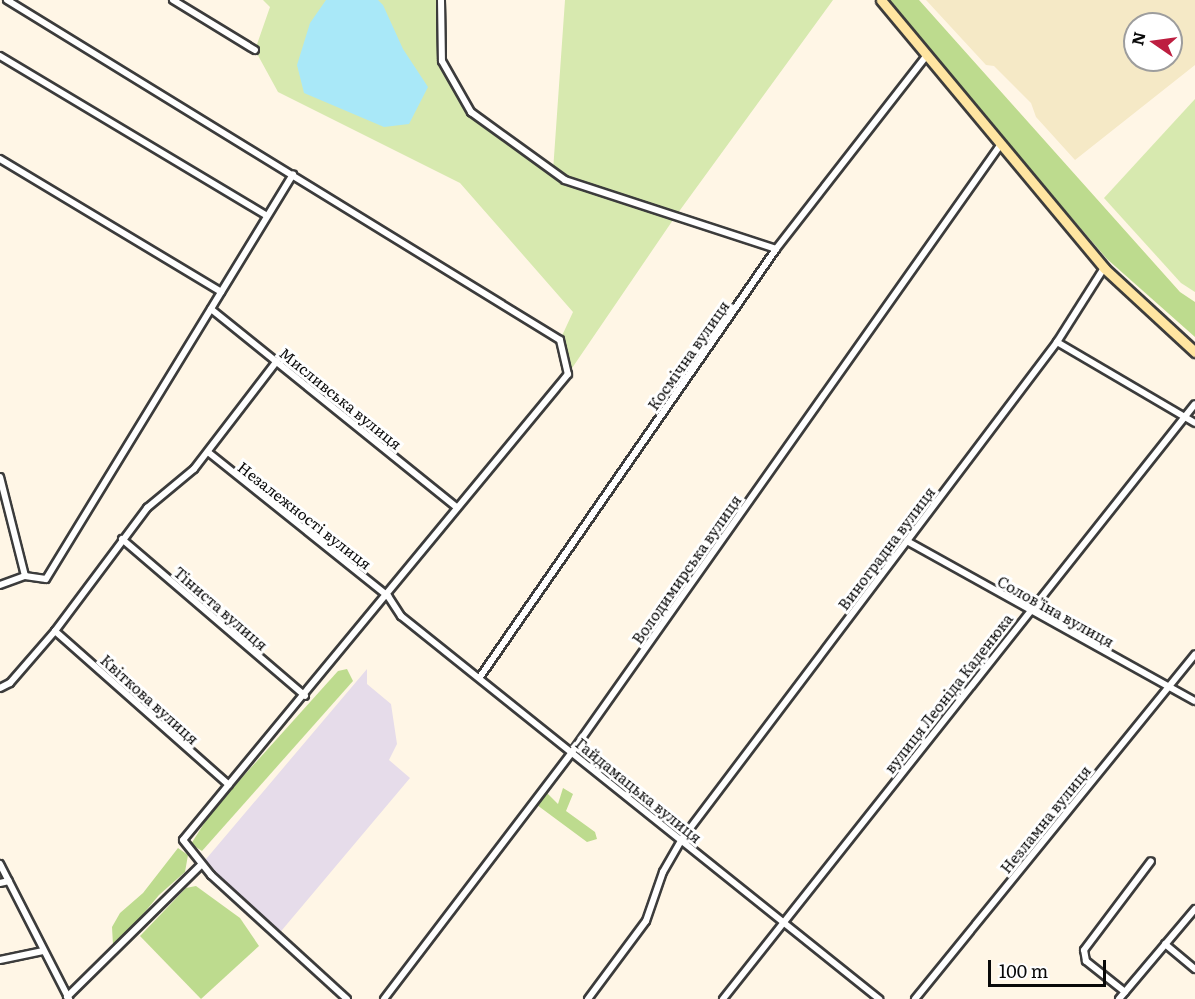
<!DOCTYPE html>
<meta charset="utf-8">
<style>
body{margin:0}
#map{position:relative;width:1195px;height:999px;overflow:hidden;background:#fff6e6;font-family:Literata,serif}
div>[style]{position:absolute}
.industrial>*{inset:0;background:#e6dcea}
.farmland>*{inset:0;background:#f5e9c6}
.green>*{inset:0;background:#d7e9af}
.forest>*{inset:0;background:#bddb8e}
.water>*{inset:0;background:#a9e8f8}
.roads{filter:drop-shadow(2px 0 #3c3c3c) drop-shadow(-2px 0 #3c3c3c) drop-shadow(0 2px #3c3c3c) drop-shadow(0 -2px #3c3c3c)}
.street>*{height:6px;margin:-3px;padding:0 3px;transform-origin:3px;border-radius:3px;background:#fff}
.secondary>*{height:9px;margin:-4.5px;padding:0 4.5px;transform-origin:4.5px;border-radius:4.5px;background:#ffe5a1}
span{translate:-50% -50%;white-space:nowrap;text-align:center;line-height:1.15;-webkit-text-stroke:6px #fff;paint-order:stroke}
.street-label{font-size:15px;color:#090909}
.north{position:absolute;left:1123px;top:12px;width:60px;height:60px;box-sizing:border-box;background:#fff;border:2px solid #9d9d9d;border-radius:50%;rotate:283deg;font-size:16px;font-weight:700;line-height:24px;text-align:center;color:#090909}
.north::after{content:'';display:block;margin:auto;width:21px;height:27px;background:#bd1e40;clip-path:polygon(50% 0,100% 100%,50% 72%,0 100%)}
.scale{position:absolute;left:988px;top:960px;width:118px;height:27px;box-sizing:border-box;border:3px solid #090909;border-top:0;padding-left:8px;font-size:18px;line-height:21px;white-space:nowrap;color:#090909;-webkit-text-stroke:4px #fff;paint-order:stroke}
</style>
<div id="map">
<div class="industrial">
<i style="clip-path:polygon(367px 669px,367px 684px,391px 704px,397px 744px,389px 760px,410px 778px,277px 936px,201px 865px)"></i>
</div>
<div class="farmland">
<i style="clip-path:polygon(evenodd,926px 0,1195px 0,1195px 65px,1075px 160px,1036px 117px,1031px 103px,994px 66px,986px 65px,926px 0,1135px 24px,1171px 24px,1171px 60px,1135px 60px,1135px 24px)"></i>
</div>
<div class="green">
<i style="clip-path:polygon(263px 0,441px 0,442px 61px,471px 112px,553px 171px,565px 0,833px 0,675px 217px,568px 374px,560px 340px,573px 312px,460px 183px,278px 92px,255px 50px,270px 7px)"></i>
<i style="clip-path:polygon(1195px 99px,1195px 292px,1181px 283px,1104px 198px)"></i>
</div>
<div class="forest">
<i style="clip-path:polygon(885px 0,919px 0,1180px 292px,1195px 302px,1195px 337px,1107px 259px)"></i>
<i style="clip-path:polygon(347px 669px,353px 681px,202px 851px,191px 844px,212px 811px,338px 671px)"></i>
<i style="clip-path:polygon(563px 788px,573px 794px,566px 811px,595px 832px,597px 839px,587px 842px,537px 805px,546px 792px,558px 804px)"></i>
<i style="clip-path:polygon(178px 848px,188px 855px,185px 872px,159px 895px,119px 943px,113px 945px,112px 927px,120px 913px,143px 893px)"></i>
<i style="clip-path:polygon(196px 886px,240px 918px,259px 946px,201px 999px,140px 936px,186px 888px)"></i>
</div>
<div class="water">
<i style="clip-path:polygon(326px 0,378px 0,383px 5px,403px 49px,428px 87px,409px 124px,384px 127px,304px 93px,297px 65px,310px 23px)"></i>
</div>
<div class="roads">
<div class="street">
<i style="left:7px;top:0;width:649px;rotate:31.58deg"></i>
<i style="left:560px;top:340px;width:35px;rotate:77deg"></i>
<i style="left:568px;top:374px;width:604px;rotate:129.56deg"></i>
<i style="left:183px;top:840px;width:45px;rotate:51.3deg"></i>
<i style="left:211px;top:875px;width:184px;rotate:42.4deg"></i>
<i style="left:173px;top:0;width:96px;rotate:31.4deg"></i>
<i style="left:441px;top:0;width:61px;rotate:89.1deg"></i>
<i style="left:442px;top:61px;width:59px;rotate:60.4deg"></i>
<i style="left:471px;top:112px;width:116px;rotate:35.9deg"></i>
<i style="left:565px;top:180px;width:222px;rotate:18.1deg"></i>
<i style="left:0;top:56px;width:311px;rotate:30.9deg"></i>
<i style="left:0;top:159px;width:258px;rotate:31deg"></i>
<i style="left:211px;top:309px;width:315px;rotate:38.9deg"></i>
<i style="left:1057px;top:342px;width:160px;rotate:30.4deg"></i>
<i style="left:208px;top:452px;width:231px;rotate:38.7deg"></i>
<i style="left:388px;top:596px;width:24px;rotate:57deg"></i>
<i style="left:401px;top:616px;width:613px;rotate:38.7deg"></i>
<i style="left:0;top:477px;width:102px;rotate:75.8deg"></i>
<i style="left:122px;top:539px;width:241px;rotate:40.6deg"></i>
<i style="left:907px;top:541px;width:329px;rotate:29.1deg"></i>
<i style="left:0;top:585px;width:27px;rotate:-20deg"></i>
<i style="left:25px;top:576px;width:21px;rotate:8deg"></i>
<i style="left:46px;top:579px;width:474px;rotate:-58.6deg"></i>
<i style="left:55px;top:631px;width:232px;rotate:41.5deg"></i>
<i style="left:480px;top:677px;width:520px;rotate:-55.33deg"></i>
<i style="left:776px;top:249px;width:246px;rotate:-52.1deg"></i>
<i style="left:0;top:688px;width:11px;rotate:-27deg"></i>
<i style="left:10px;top:683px;width:69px;rotate:-49.1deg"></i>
<i style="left:55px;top:631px;width:154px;rotate:-53.2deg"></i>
<i style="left:147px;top:508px;width:61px;rotate:-39.7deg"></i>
<i style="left:194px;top:469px;width:136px;rotate:-52.5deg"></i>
<i style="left:0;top:864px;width:152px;rotate:62.9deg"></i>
<i style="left:0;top:883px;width:9px;rotate:-13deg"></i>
<i style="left:1165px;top:944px;width:39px;rotate:40deg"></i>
<i style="left:0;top:960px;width:44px;rotate:-11.8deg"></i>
<i style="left:1125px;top:992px;width:50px;rotate:-141.5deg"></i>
<i style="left:1086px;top:961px;width:11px;rotate:-100deg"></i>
<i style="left:1084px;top:950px;width:111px;rotate:-53deg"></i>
<i style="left:67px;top:997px;width:188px;rotate:-44.6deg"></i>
<i style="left:384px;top:999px;width:310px;rotate:-52.7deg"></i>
<i style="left:572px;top:752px;width:741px;rotate:-54.79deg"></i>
<i style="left:588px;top:999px;width:97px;rotate:-53.4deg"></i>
<i style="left:646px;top:921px;width:52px;rotate:-70.9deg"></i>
<i style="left:663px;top:872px;width:38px;rotate:-60deg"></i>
<i style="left:682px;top:839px;width:623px;rotate:-52.96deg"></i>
<i style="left:1057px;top:342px;width:88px;rotate:-57.6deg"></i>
<i style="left:723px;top:999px;width:759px;rotate:-51.58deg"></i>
<i style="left:915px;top:999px;width:444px;rotate:-50.9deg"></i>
<i style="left:1119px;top:999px;width:118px;rotate:-49.8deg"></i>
</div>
<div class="secondary">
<i style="left:881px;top:0;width:349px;rotate:50.2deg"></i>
<i style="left:1104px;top:268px;width:124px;rotate:42.7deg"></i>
</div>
</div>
<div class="street-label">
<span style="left:688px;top:355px;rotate:-55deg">Космічна вулиця</span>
<span style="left:341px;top:398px;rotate:39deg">Мисливська вулиця</span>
<span style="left:305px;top:515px;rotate:38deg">Незалежності вулиця</span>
<span style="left:886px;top:548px;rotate:-53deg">Виноградна вулиця</span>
<span style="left:686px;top:569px;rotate:-55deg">Володимирська вулиця</span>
<span style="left:221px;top:608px;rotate:41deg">Тіниста вулиця</span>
<span style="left:1056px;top:611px;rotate:29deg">Солов'їна вулиця</span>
<span style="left:948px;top:693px;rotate:-52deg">вулиця Леоніда Каденюка</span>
<span style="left:150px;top:699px;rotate:42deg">Квіткова вулиця</span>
<span style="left:639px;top:790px;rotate:39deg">Гайдамацька вулиця</span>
<span style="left:1045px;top:819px;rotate:-51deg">Незламна вулиця</span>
</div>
<div class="north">N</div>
<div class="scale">100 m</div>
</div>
